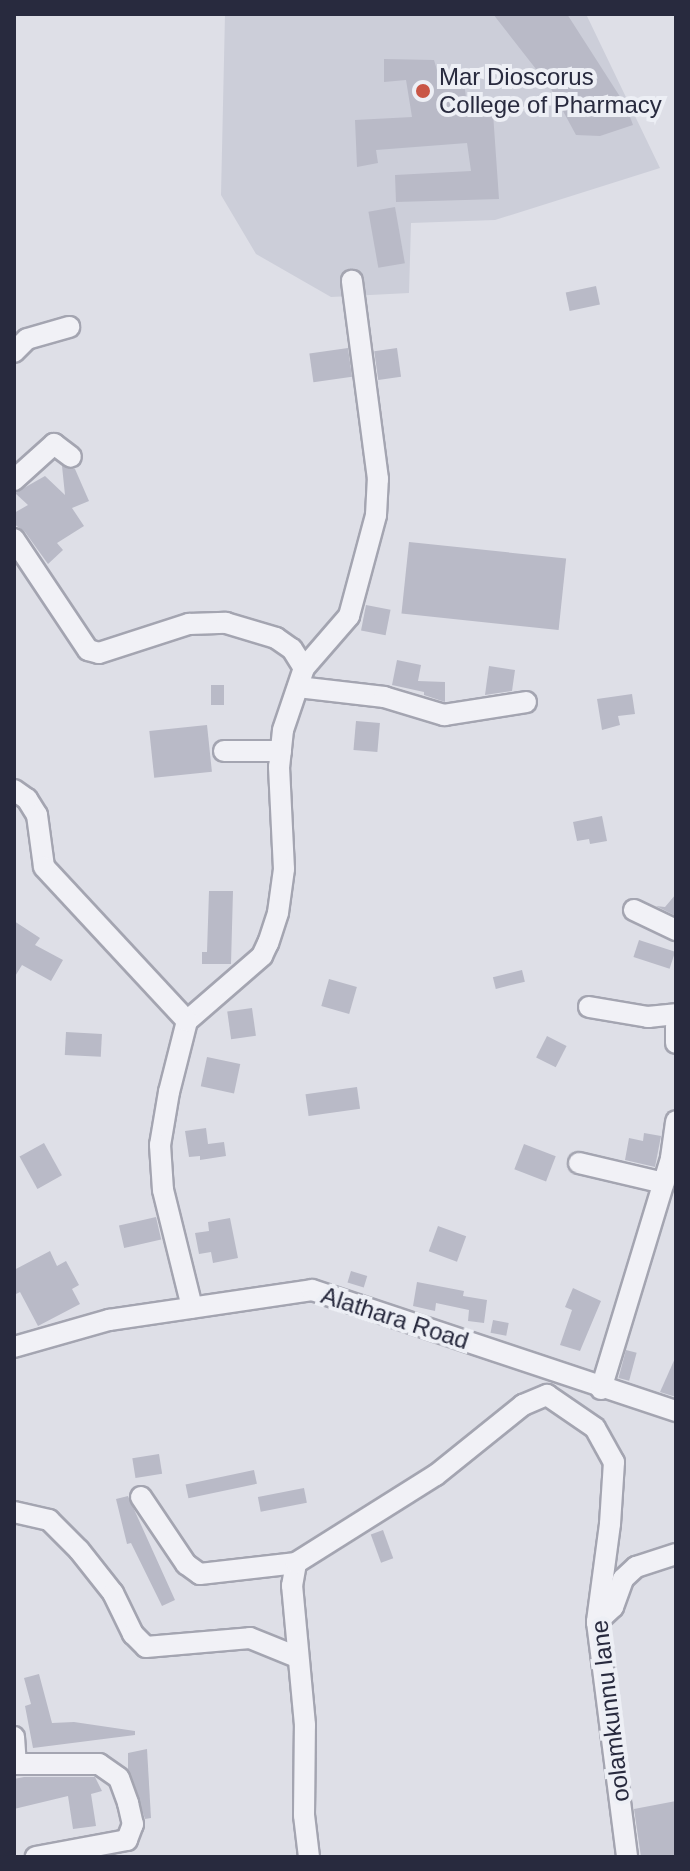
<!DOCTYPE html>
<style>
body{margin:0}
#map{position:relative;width:690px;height:1871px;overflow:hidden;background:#dedfe7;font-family:Helvetica,sans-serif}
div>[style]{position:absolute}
.built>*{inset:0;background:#ccced9}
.building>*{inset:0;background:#b9bac7;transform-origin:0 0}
.roads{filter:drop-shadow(2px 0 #a4a5b1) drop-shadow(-2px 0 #a4a5b1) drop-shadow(0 2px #a4a5b1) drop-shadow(0 -2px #a4a5b1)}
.minor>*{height:20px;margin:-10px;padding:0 10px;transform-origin:10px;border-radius:10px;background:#f1f1f6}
.dots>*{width:22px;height:22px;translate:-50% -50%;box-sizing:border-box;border:4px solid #edeff5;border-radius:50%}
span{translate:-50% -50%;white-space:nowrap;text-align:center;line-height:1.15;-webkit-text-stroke:8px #edeff5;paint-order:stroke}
.poi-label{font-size:24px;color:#282a3e}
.left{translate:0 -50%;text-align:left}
.street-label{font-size:24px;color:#282a3e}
.frame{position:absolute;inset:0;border:16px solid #282a3e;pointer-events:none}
</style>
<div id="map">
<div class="built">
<i style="clip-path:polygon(225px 14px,586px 14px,660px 168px,495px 220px,411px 223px,409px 293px,331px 297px,256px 254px,221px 195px)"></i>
</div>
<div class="building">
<i style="clip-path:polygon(493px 14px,567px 14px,626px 106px,633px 125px,600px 136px,576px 135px,550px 87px)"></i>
<i style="clip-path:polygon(384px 59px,434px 60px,439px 77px,463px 73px,468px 114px,493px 113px,499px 199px,396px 202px,395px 175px,471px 171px,467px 143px,376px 150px,378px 163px,357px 167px,355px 120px,412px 117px,406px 80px,384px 82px)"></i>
<i style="left:395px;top:207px;width:57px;height:27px;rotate:80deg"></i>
<i style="left:596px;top:286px;width:19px;height:31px;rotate:78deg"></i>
<i style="left:348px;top:348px;width:29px;height:39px;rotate:82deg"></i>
<i style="left:397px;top:348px;width:29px;height:23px;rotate:82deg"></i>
<i style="clip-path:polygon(62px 466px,75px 469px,89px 501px,72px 508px,84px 526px,57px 543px,63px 550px,48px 564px,25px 532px,14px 524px,14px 513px,28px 505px,15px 493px,45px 476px,65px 495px)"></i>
<i style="left:409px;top:542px;width:158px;height:72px;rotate:6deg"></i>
<i style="left:366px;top:605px;width:25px;height:26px;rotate:11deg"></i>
<i style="clip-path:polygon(397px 660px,421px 665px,418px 681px,445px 682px,445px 702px,424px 695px,424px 692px,392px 685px)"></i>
<i style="clip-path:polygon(489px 666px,515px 670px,512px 691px,485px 695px)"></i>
<i style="left:211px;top:685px;width:13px;height:20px"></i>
<i style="clip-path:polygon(632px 694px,635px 714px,618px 716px,620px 725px,602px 730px,597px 699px)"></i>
<i style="left:356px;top:721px;width:24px;height:29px;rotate:5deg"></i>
<i style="left:207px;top:725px;width:47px;height:58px;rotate:84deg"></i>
<i style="clip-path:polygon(602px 816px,607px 841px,590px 844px,589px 839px,577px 841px,573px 822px)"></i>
<i style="clip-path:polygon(209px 891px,233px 891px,231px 964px,202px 964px,202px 952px,207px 952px)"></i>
<i style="clip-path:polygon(676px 894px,676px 916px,656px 906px,665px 907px)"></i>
<i style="clip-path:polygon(14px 921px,40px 938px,35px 945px,63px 960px,51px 981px,22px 965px,14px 978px)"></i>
<i style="left:639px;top:940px;width:38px;height:18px;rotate:18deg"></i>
<i style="left:522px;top:970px;width:12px;height:30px;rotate:76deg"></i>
<i style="left:329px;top:979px;width:29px;height:28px;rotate:16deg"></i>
<i style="left:252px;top:1008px;width:28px;height:25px;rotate:82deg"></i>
<i style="left:66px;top:1032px;width:36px;height:23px;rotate:3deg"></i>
<i style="left:547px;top:1036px;width:22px;height:24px;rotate:27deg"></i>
<i style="left:207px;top:1057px;width:34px;height:30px;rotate:12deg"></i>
<i style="left:357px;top:1087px;width:22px;height:52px;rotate:82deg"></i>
<i style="clip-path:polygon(206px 1128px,208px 1144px,224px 1142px,226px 1156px,200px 1160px,200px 1156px,189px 1157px,185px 1131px)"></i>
<i style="clip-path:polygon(644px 1133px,661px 1136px,655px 1167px,625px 1160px,629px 1138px,643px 1141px)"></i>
<i style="left:44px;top:1143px;width:37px;height:28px;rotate:61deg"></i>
<i style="left:524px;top:1144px;width:34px;height:27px;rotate:21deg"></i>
<i style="left:156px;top:1217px;width:23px;height:38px;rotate:77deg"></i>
<i style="clip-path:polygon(230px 1218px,238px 1258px,213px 1263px,211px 1252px,199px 1254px,195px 1233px,209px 1231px,208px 1222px)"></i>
<i style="left:438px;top:1226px;width:30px;height:27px;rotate:20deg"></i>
<i style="clip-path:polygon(50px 1251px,57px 1266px,66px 1261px,79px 1285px,72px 1289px,80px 1304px,38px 1326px,20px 1292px,14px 1295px,14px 1270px)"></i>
<i style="left:351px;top:1271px;width:17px;height:12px;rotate:17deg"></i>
<i style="clip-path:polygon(417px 1282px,464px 1291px,463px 1296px,487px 1300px,484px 1323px,468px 1321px,469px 1310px,436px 1303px,435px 1311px,413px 1306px)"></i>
<i style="clip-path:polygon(573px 1288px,601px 1301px,580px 1351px,560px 1345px,572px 1310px,565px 1307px)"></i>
<i style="left:493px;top:1320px;width:16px;height:13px;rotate:11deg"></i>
<i style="left:626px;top:1350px;width:11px;height:29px;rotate:15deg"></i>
<i style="clip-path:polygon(676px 1356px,676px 1397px,660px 1392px)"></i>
<i style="left:159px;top:1454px;width:20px;height:27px;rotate:81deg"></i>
<i style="left:254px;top:1470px;width:14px;height:70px;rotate:78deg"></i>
<i style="left:304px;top:1488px;width:15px;height:47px;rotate:79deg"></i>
<i style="clip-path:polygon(128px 1496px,175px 1600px,162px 1606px,131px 1543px,127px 1544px,116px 1499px)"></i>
<i style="left:383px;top:1530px;width:30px;height:13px;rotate:70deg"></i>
<i style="clip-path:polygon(39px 1674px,52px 1723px,74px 1722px,135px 1731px,135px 1735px,33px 1748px,25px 1706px,31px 1704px,24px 1678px)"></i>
<i style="clip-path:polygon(147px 1749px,151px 1818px,145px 1819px,128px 1769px,128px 1753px)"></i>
<i style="clip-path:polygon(24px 1777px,95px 1777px,102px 1791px,91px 1794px,96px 1826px,73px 1829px,68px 1796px,14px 1809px,14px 1779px)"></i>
<i style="clip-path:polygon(676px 1801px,674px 1857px,641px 1857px,634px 1809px)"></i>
</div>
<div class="roads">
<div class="minor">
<i style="left:14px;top:352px;width:18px;rotate:-45deg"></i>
<i style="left:27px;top:339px;width:44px;rotate:-15.9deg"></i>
<i style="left:14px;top:480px;width:54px;rotate:-42deg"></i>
<i style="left:54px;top:444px;width:21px;rotate:37deg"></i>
<i style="left:14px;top:539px;width:133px;rotate:56.3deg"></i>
<i style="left:88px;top:650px;width:11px;rotate:15deg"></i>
<i style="left:99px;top:653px;width:95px;rotate:-17.9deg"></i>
<i style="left:189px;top:624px;width:37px;rotate:-2deg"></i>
<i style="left:226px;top:623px;width:52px;rotate:16.7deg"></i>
<i style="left:276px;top:638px;width:19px;rotate:35deg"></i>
<i style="left:292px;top:649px;width:22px;rotate:58deg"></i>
<i style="left:304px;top:668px;width:65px;rotate:108.7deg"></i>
<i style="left:283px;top:730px;width:37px;rotate:96deg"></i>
<i style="left:279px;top:767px;width:102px;rotate:87.2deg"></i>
<i style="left:284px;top:869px;width:44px;rotate:97.8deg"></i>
<i style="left:278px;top:913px;width:32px;rotate:108deg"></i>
<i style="left:268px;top:943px;width:14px;rotate:115deg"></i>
<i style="left:262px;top:956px;width:99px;rotate:139.1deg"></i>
<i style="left:187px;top:1021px;width:73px;rotate:104.2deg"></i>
<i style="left:169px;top:1092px;width:54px;rotate:99.6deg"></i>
<i style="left:160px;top:1145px;width:45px;rotate:86.2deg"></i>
<i style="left:163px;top:1190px;width:121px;rotate:76.1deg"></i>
<i style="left:304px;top:668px;width:69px;rotate:-49.1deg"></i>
<i style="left:349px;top:616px;width:105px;rotate:-75deg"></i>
<i style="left:376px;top:515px;width:36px;rotate:-87deg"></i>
<i style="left:378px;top:479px;width:200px;rotate:-97.5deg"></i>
<i style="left:298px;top:687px;width:87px;rotate:6.6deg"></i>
<i style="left:384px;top:697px;width:63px;rotate:16.7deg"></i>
<i style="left:444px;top:715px;width:83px;rotate:-9deg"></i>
<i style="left:224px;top:751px;width:57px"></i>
<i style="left:14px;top:790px;width:16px;rotate:35deg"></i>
<i style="left:27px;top:799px;width:19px;rotate:58deg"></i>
<i style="left:37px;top:815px;width:52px;rotate:82.3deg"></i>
<i style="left:44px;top:867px;width:210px;rotate:47.1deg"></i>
<i style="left:634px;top:910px;width:47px;rotate:25.5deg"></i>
<i style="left:589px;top:1007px;width:60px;rotate:9.6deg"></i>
<i style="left:648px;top:1017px;width:28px;rotate:-6deg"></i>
<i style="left:676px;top:1026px;width:17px;rotate:90deg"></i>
<i style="left:579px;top:1163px;width:87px;rotate:13.2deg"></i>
<i style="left:14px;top:1347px;width:99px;rotate:-15.9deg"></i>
<i style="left:109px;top:1320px;width:205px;rotate:-8.4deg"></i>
<i style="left:312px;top:1290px;width:384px;rotate:18.4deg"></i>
<i style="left:601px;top:1389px;width:241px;rotate:-73.1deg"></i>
<i style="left:671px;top:1158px;width:37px;rotate:-82deg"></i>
<i style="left:141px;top:1497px;width:81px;rotate:56.1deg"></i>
<i style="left:186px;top:1564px;width:17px;rotate:36deg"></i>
<i style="left:200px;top:1574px;width:97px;rotate:-6.5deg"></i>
<i style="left:14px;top:1512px;width:36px;rotate:13deg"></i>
<i style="left:49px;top:1520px;width:42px;rotate:45deg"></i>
<i style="left:79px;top:1550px;width:55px;rotate:51.7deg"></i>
<i style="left:113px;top:1593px;width:46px;rotate:64deg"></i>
<i style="left:133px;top:1634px;width:18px;rotate:45deg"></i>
<i style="left:146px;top:1647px;width:104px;rotate:-4.9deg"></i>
<i style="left:250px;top:1638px;width:51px;rotate:22deg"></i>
<i style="left:597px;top:1622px;width:22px;rotate:-43deg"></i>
<i style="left:613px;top:1607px;width:30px;rotate:-70deg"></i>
<i style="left:623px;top:1579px;width:18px;rotate:-43deg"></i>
<i style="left:636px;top:1567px;width:42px;rotate:-18deg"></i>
<i style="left:14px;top:1737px;width:26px;rotate:86deg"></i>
<i style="left:14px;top:1764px;width:85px"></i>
<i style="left:99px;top:1764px;width:24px;rotate:35deg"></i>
<i style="left:119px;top:1778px;width:27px;rotate:70deg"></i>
<i style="left:128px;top:1803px;width:22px;rotate:77deg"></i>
<i style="left:133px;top:1824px;width:17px;rotate:111deg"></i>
<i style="left:127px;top:1840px;width:93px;rotate:169.4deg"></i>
<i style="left:309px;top:1857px;width:42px;rotate:-96.8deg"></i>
<i style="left:304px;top:1815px;width:90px;rotate:-89.4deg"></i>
<i style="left:305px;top:1725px;width:140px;rotate:-95.3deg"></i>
<i style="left:292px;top:1586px;width:23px;rotate:-80deg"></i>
<i style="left:296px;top:1563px;width:165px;rotate:-32.2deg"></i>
<i style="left:436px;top:1475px;width:112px;rotate:-38.8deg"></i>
<i style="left:523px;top:1405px;width:26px;rotate:-23deg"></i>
<i style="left:547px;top:1395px;width:58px;rotate:34.5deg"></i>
<i style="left:595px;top:1428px;width:39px;rotate:61deg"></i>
<i style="left:614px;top:1462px;width:62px;rotate:93.7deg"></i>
<i style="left:610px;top:1524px;width:99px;rotate:97.6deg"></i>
<i style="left:597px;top:1622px;width:237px;rotate:82.7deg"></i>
</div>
</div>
<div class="dots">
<i style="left:423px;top:91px;background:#c95646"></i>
</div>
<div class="poi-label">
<span class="left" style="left:439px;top:91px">Mar Dioscorus<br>College of Pharmacy</span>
</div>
<div class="street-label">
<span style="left:395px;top:1318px;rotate:18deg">Alathara Road</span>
<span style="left:610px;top:1711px;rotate:-97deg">oolamkunnu lane</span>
</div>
<div class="frame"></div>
</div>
